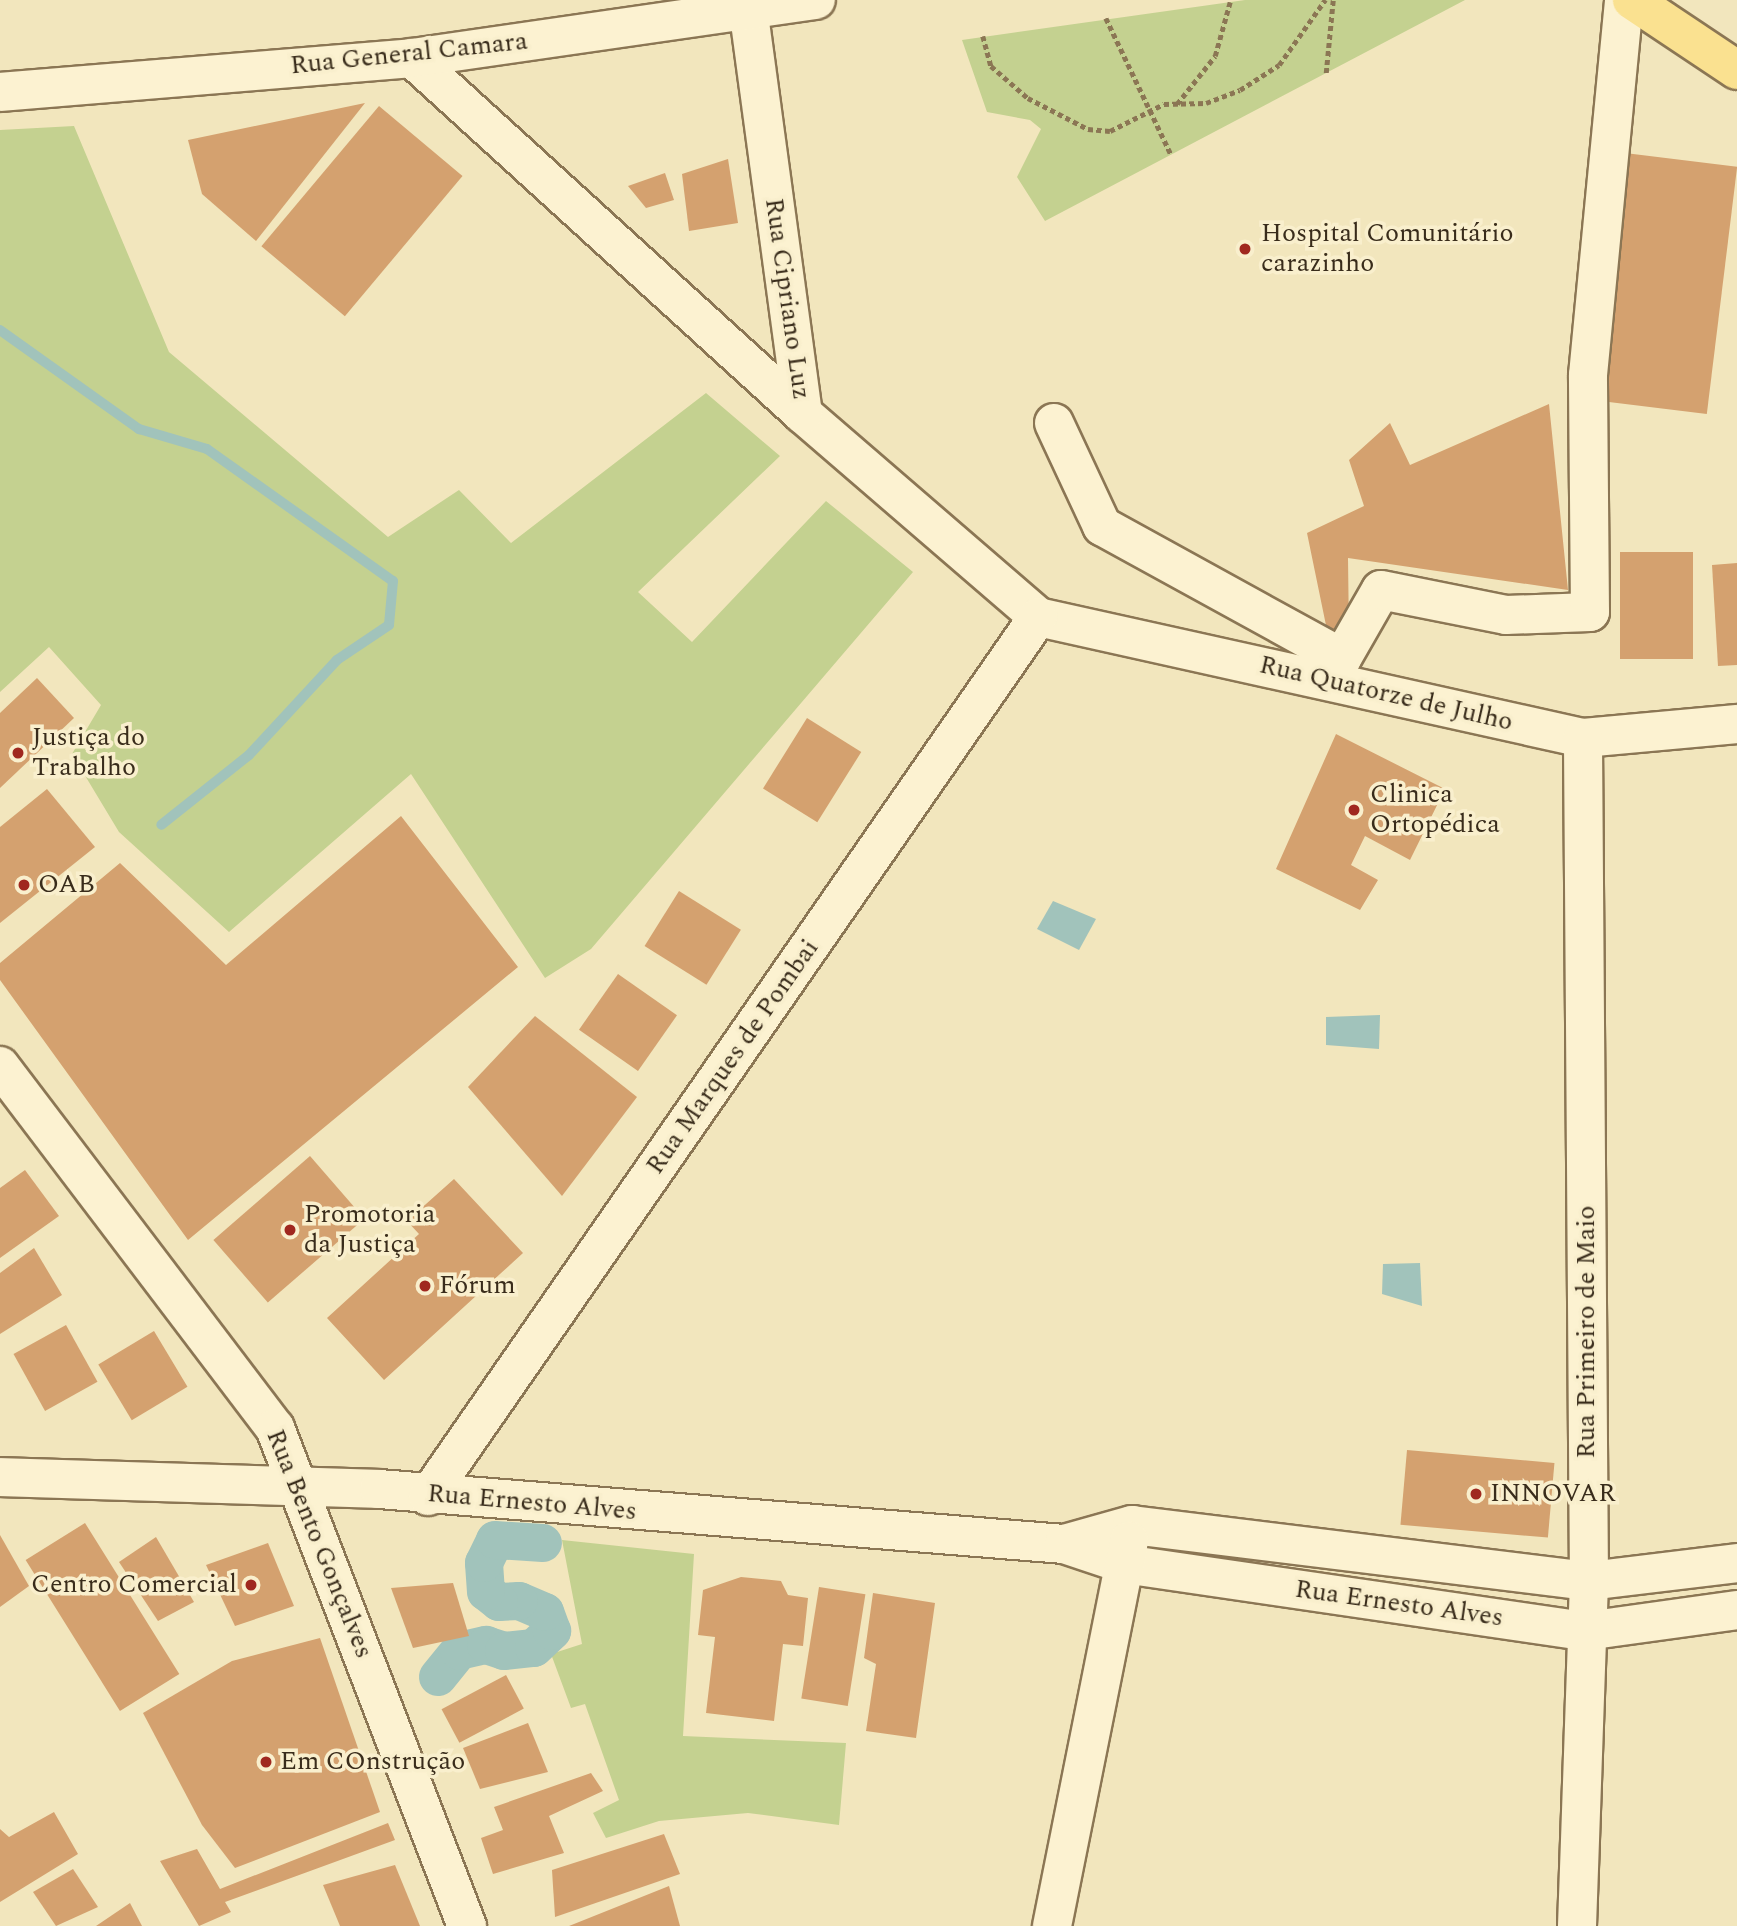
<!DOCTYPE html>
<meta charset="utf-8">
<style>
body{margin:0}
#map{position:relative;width:1737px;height:1926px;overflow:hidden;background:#f2e6bd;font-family:Spectral,serif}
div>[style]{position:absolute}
.green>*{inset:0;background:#c4d190}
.water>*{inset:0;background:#a1c3bb}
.stream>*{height:10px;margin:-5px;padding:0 5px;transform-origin:5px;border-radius:5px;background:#a1c3bb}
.canal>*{height:38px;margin:-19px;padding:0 19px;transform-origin:19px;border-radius:19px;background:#a1c3bb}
.building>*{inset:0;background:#d4a16f;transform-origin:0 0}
.path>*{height:4.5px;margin-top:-2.25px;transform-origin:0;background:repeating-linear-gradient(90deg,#8b7654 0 5px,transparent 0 8.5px)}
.roads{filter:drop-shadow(2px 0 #8b7654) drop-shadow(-2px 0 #8b7654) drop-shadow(0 2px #8b7654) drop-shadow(0 -2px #8b7654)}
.minor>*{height:38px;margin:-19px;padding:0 19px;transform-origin:19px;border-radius:19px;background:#fcf2d1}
.major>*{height:38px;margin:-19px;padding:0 19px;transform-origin:19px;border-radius:19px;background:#fae190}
.dots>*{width:19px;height:19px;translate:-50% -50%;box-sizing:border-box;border:4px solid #f9efcd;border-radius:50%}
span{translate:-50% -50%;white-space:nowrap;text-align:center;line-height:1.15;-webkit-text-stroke:7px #f9efcd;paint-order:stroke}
.street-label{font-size:26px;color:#392c1b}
.poi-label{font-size:26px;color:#392c1b}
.left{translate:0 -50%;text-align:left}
.right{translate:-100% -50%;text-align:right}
</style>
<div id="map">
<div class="green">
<i style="clip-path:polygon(1245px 0,1465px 0,1045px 221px,1017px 177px,1041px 129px,1030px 120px,987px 112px,962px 40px)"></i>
<i style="clip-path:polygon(74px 126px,169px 352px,388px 537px,459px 490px,511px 543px,706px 393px,780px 456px,638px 592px,692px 642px,826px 501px,913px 572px,591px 949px,545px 978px,411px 774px,229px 932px,119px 832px,72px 754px,101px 705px,49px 647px,0 692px,0 130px)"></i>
<i style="clip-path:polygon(562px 1540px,694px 1554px,683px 1736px,846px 1743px,839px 1825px,748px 1813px,659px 1821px,606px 1838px,593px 1813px,619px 1800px,585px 1704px,571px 1708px,551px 1654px,582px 1644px)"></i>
</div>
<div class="water">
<i style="clip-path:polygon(1053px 901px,1096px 919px,1079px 950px,1037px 929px)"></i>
<i style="clip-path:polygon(1380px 1015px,1379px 1049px,1326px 1045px,1326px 1017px)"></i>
<i style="clip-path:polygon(1420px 1263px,1422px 1306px,1382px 1294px,1383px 1264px)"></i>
</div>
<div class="stream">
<i style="left:0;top:330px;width:171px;rotate:35.5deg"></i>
<i style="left:139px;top:429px;width:71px;rotate:16.4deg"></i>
<i style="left:207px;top:449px;width:228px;rotate:35.4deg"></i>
<i style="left:393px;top:581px;width:44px;rotate:95.2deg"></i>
<i style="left:389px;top:625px;width:63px;rotate:146.1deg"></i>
<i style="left:337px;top:660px;width:129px;rotate:132.8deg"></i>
<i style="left:249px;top:755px;width:112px;rotate:141.5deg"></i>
</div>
<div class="canal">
<i style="left:438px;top:1677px;width:33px;rotate:-51deg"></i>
<i style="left:459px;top:1651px;width:28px;rotate:-13deg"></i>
<i style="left:486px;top:1645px;width:19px;rotate:18deg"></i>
<i style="left:504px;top:1651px;width:30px;rotate:-6deg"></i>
<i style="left:534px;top:1648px;width:25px;rotate:-43deg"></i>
<i style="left:552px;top:1631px;width:20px;rotate:-110deg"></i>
<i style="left:545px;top:1612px;width:28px;rotate:-157deg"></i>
<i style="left:519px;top:1601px;width:20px;rotate:177deg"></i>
<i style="left:499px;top:1602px;width:16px;rotate:-142deg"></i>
<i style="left:486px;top:1592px;width:29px;rotate:-94deg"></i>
<i style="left:484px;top:1563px;width:25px;rotate:-64deg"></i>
<i style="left:495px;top:1540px;width:48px;rotate:3.6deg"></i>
</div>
<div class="building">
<i style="clip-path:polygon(365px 103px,256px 241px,202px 194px,188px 140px)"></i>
<i style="left:379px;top:106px;width:109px;height:183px;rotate:40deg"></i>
<i style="left:1625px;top:153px;width:113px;height:249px;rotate:7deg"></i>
<i style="clip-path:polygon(728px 159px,738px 223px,689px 231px,682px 174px)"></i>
<i style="clip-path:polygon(665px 173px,674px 200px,646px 208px,628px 186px)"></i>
<i style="clip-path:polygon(1549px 404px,1568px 590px,1348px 558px,1349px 635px,1328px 635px,1307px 533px,1364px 506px,1349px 460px,1390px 423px,1410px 465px)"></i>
<i style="left:1620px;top:552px;width:73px;height:107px"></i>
<i style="clip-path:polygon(1737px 563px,1737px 665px,1718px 666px,1712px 565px)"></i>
<i style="clip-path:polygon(37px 678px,74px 718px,0 788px,0 713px)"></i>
<i style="left:807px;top:718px;width:64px;height:83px;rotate:32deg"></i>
<i style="clip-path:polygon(1336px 734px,1445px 789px,1410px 860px,1365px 836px,1351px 865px,1378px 880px,1360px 910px,1276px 869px)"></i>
<i style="clip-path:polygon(47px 789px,95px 847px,0 923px,0 827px)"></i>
<i style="clip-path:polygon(401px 816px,518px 967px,188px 1240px,0 980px,0 963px,120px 863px,226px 965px)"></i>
<i style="left:679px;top:891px;width:73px;height:65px;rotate:32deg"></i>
<i style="left:618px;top:974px;width:72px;height:68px;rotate:35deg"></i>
<i style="clip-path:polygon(535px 1016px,637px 1097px,562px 1196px,468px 1087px)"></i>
<i style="left:310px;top:1156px;width:83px;height:128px;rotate:49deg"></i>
<i style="clip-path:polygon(25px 1170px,59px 1216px,0 1258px,0 1188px)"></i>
<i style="clip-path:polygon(454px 1179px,523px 1253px,384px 1380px,327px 1318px,419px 1234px,407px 1221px)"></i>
<i style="clip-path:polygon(34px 1248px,62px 1295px,0 1334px,0 1273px)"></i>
<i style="left:66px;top:1325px;width:65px;height:60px;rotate:61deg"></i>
<i style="left:154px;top:1331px;width:65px;height:65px;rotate:59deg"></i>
<i style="left:1407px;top:1450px;width:148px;height:75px;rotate:5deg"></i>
<i style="left:85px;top:1523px;width:178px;height:70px;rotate:58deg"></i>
<i style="clip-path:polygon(0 1535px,29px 1586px,0 1607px)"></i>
<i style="clip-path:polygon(156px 1537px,194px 1602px,158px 1621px,119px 1562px)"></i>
<i style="clip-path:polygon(268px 1543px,294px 1606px,235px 1626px,206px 1565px)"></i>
<i style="clip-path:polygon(741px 1577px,781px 1581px,788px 1595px,808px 1598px,803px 1646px,783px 1644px,774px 1721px,706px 1713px,715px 1637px,698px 1635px,703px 1590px)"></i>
<i style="clip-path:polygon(453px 1583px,469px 1636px,413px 1648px,391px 1588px)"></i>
<i style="left:819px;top:1587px;width:47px;height:113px;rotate:9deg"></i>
<i style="clip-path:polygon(873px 1593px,935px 1603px,916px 1738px,866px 1731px,876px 1664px,864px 1658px)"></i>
<i style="clip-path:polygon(320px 1638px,380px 1812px,235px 1868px,202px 1825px,143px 1713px,232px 1661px)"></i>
<i style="left:506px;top:1675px;width:38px;height:73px;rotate:62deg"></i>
<i style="clip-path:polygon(528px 1723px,548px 1772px,480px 1789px,463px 1748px)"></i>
<i style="clip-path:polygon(591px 1773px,603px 1791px,549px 1816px,564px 1853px,493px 1874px,481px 1838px,503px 1830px,494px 1807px)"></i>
<i style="clip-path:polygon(54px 1812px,78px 1854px,0 1902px,0 1829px,9px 1837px)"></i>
<i style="clip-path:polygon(388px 1823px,395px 1840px,225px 1902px,231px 1912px,199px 1926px,160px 1861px,197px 1849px,220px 1889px)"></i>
<i style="clip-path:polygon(664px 1834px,680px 1874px,555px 1917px,552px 1870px)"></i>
<i style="clip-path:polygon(395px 1865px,420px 1926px,340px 1926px,323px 1885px)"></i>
<i style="clip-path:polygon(73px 1869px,98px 1907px,56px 1926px,33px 1892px)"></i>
<i style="clip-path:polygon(669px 1886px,680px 1926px,569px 1926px)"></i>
<i style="clip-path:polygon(130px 1903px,142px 1926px,96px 1926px)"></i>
</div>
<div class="path">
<i style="left:1106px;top:18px;width:151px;rotate:64.5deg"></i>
<i style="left:983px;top:36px;width:31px;rotate:75deg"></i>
<i style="left:991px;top:66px;width:49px;rotate:40.9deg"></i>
<i style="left:1028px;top:98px;width:68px;rotate:27.3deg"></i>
<i style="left:1088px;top:129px;width:22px;rotate:5deg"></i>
<i style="left:1110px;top:131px;width:60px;rotate:-26.6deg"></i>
<i style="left:1164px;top:104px;width:42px;rotate:-1.4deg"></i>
<i style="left:1206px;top:103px;width:36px;rotate:-21deg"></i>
<i style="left:1240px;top:90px;width:46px;rotate:-32.7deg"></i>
<i style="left:1279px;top:65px;width:80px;rotate:-54.7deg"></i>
<i style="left:1326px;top:73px;width:73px;rotate:-84.5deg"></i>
<i style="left:1177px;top:104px;width:61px;rotate:-51.6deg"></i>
<i style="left:1215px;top:56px;width:56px;rotate:-74.5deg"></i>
</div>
<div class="roads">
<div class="minor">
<i style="left:747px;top:0;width:418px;rotate:82.3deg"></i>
<i style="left:803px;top:414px;width:311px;rotate:40.8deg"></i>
<i style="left:1038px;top:617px;width:558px;rotate:12.52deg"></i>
<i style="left:1583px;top:738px;width:155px;rotate:-5.2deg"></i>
<i style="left:412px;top:58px;width:529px;rotate:42.32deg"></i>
<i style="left:0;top:92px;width:413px;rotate:-4.7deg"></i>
<i style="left:412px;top:58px;width:408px;rotate:-8.2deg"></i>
<i style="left:1054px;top:423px;width:114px;rotate:65deg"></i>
<i style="left:1102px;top:526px;width:274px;rotate:28.8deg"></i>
<i style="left:1342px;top:658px;width:78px;rotate:-60.2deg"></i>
<i style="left:1381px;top:590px;width:127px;rotate:11.3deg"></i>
<i style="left:1506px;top:615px;width:84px;rotate:-2deg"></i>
<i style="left:1590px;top:612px;width:237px;rotate:-90.5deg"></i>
<i style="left:1588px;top:375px;width:377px;rotate:-84.5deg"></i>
<i style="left:0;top:1066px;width:455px;rotate:52.8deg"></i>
<i style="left:275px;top:1428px;width:534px;rotate:68.92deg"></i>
<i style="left:0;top:1477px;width:379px;rotate:1.8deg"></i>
<i style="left:379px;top:1489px;width:687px;rotate:4.59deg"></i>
<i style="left:1064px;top:1544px;width:63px;rotate:18.4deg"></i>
<i style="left:1124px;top:1564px;width:467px;rotate:8.3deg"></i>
<i style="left:1586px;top:1631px;width:152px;rotate:-7.9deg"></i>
<i style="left:428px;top:1496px;width:1070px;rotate:-55.24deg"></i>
<i style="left:1064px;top:1544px;width:71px;rotate:-15.6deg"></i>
<i style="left:1132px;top:1525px;width:460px;rotate:7deg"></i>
<i style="left:1589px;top:1581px;width:149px;rotate:-6.9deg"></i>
<i style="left:1052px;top:1926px;width:393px;rotate:-78.7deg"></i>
<i style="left:1577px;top:1926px;width:345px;rotate:-88deg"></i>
<i style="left:1589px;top:1581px;width:843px;rotate:-90.41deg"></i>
</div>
<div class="major">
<i style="left:1632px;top:0;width:126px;rotate:33.7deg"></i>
</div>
</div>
<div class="dots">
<i style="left:1245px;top:249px;background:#a0281f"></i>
<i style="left:18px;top:753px;background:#a0281f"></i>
<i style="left:1354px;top:810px;background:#a0281f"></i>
<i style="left:24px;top:885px;background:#a0281f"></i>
<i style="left:290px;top:1230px;background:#a0281f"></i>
<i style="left:425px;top:1286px;background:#a0281f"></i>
<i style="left:1476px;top:1494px;background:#a0281f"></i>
<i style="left:251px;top:1585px;background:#a0281f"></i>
<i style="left:266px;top:1762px;background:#a0281f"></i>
</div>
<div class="street-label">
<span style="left:409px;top:54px;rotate:-6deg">Rua General Camara</span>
<span style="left:787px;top:299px;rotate:82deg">Rua Cipriano Luz</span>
<span style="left:1386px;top:694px;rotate:13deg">Rua Quatorze de Julho</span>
<span style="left:733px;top:1057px;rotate:-55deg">Rua Marques de Pombai</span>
<span style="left:1587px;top:1332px;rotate:-90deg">Rua Primeiro de Maio</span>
<span style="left:532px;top:1503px;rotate:5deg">Rua Ernesto Alves</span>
<span style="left:319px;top:1544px;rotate:68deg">Rua Bento Gonçalves</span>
<span style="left:1399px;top:1604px;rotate:8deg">Rua Ernesto Alves</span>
</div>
<div class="poi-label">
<span class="left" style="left:1261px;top:249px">Hospital Comunitário<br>carazinho</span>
<span class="left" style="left:32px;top:753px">Justiça do<br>Trabalho</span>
<span class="left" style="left:1370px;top:810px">Clinica<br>Ortopédica</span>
<span class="left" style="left:38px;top:885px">OAB</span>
<span class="left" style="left:304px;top:1230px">Promotoria<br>da Justiça</span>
<span class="left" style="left:439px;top:1286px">Fórum</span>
<span class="left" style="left:1490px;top:1494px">INNOVAR</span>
<span class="right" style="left:237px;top:1585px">Centro Comercial</span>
<span class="left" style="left:280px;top:1762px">Em COnstrução</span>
</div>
</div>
